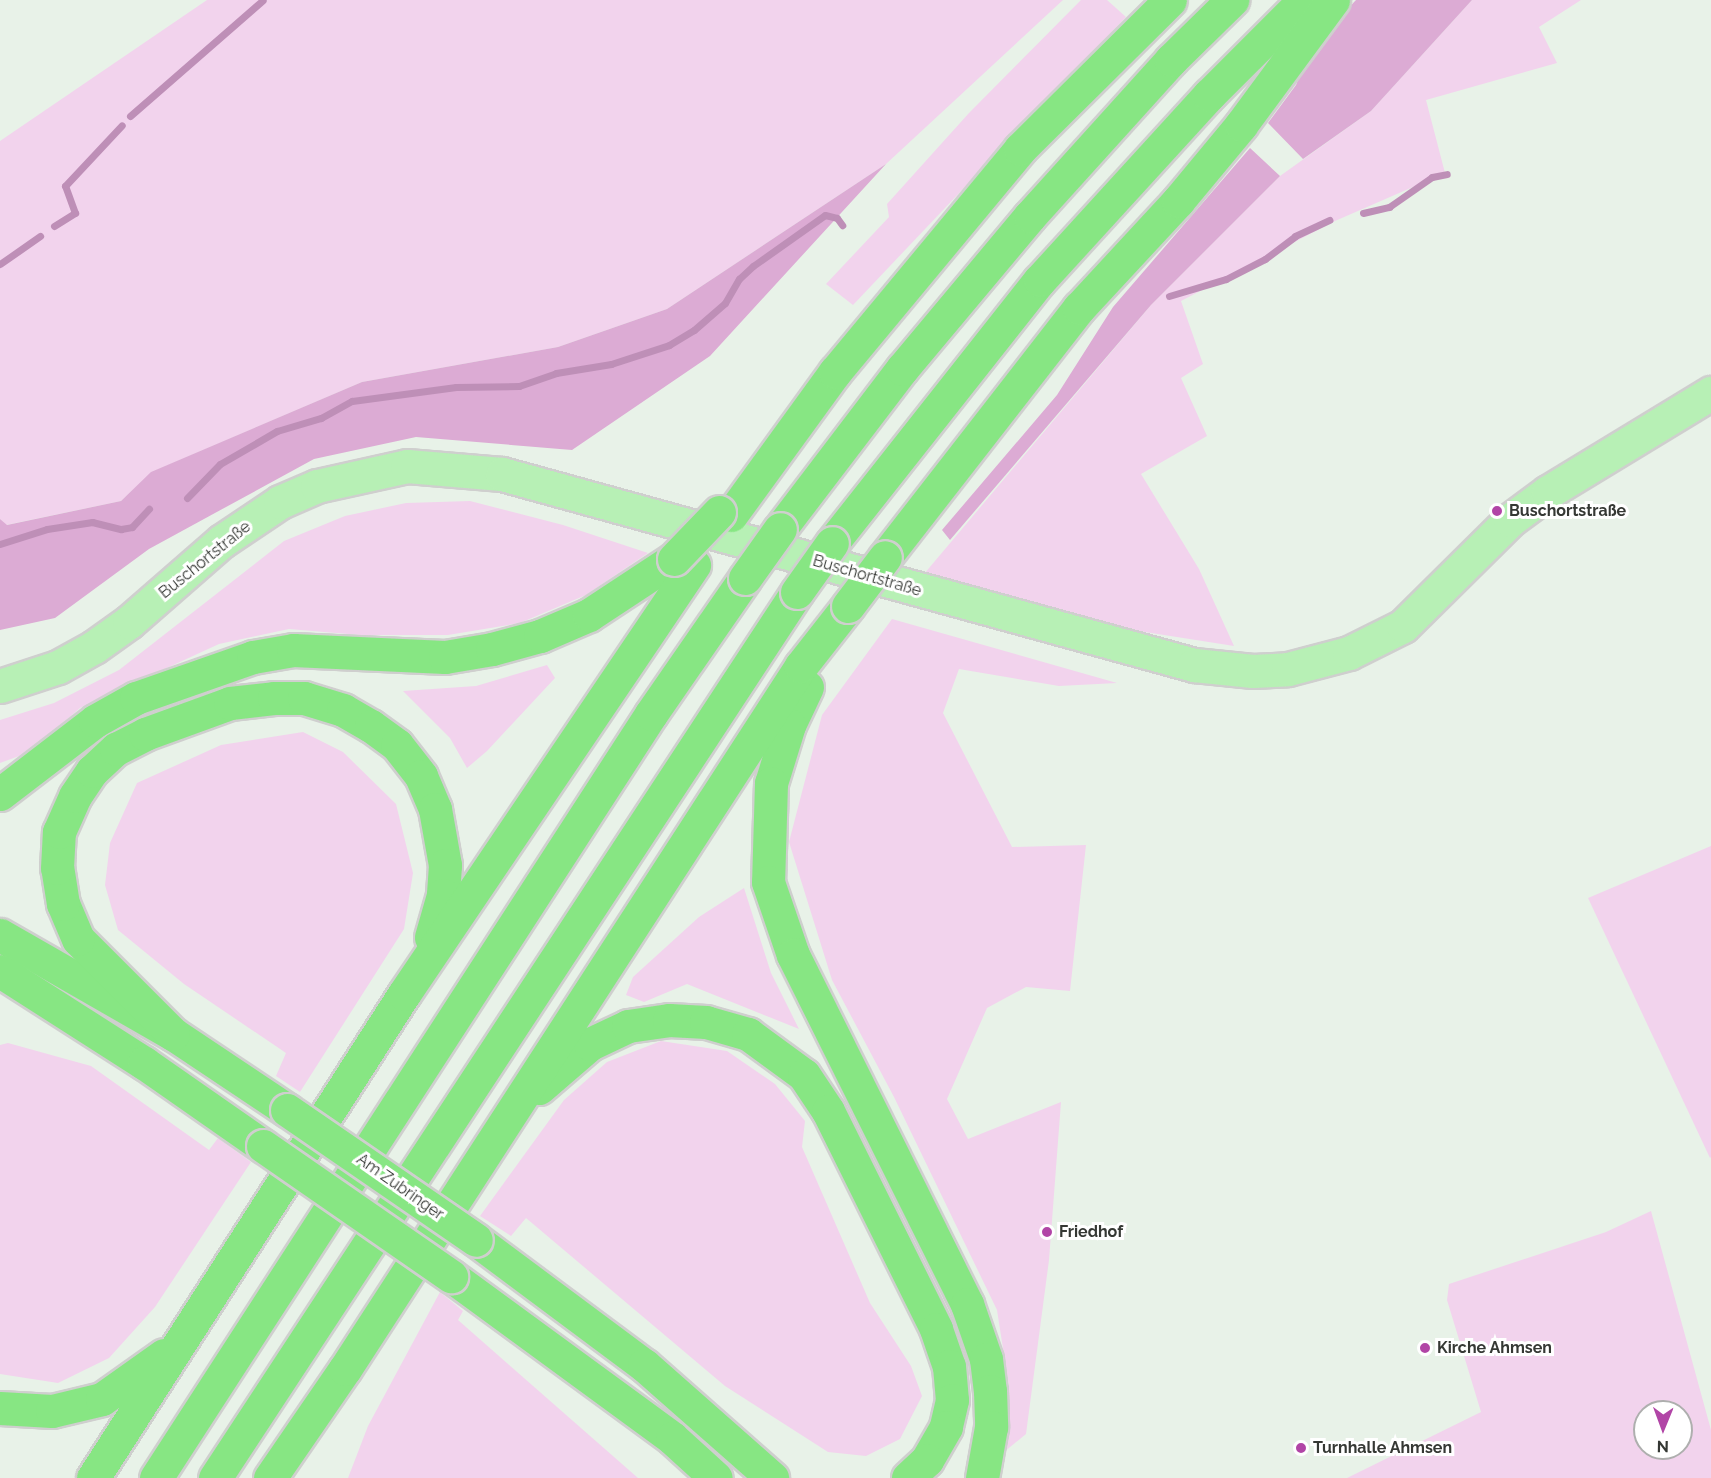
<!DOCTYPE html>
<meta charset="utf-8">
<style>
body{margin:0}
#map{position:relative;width:1711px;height:1478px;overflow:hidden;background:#e8f2e8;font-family:Raleway,sans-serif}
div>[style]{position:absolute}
.green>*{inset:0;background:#f2d3ed}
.forest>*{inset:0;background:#dcabd4}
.stream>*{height:7px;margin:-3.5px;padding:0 3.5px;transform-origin:3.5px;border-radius:3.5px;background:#be8fb7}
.roads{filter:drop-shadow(2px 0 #cfcfce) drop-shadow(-2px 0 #cfcfce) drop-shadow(0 2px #cfcfce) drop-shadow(0 -2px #cfcfce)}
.major>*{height:33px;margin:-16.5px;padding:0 16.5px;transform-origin:16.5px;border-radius:16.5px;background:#b7f0b5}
.highway>*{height:33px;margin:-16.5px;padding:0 16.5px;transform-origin:16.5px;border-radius:16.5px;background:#87e683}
.bridges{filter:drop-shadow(2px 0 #cfcfce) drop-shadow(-2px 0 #cfcfce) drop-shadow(0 2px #cfcfce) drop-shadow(0 -2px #cfcfce)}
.highway-bridge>*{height:33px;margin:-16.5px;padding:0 16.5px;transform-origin:16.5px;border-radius:16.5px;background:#87e683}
.dots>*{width:16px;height:16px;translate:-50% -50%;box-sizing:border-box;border:3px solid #fff;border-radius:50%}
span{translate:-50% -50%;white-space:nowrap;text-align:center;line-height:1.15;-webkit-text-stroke:6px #fff;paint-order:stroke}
.poi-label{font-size:16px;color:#353834;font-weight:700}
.left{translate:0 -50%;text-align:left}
.street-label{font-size:16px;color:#353834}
.north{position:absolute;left:1633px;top:1400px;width:60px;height:60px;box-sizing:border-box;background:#fff;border:2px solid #aeafae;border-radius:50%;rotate:181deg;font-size:16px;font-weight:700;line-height:24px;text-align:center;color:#353834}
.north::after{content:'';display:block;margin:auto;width:21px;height:27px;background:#b145a6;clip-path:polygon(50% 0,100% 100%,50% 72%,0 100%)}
</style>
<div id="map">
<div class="green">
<i style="clip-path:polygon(207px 0,1063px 0,886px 164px,667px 309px,558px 347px,362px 382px,152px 472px,121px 501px,6px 525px,0 519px,0 141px)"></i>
<i style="clip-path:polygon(1081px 0,1107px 0,1126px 17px,853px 305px,826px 284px,889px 217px,887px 204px,969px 113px)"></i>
<i style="clip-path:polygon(1472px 0,1581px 0,1539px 27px,1557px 63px,1426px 100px,1445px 173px,1335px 221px,1181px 301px,1203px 364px,1181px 378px,1207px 436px,1141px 474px,1199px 569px,1234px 646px,1126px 629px,924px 574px,1151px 305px,1280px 176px,1371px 111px)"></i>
<i style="clip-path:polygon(470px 501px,563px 525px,648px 553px,586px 595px,520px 623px,448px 635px,360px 635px,289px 629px,219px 644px,80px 708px,30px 752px,0 763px,0 720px,54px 703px,119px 670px,284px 541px,345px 516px,406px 503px)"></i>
<i style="clip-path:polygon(892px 619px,1117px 683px,1059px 686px,959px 669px,943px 713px,1012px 847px,1086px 845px,1070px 991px,1026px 987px,987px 1008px,947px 1099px,968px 1139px,1061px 1102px,1049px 1260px,1026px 1434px,1004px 1452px,1009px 1387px,997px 1310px,894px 1097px,832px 980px,789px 842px,822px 715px)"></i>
<i style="clip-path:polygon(547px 665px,555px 678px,487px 751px,467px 768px,450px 738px,403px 691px,476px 686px)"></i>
<i style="clip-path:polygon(303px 732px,343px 752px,396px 804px,413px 873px,404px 929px,300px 1092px,276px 1076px,286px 1053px,184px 984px,118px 930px,105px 885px,110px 843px,137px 783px,221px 745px)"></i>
<i style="clip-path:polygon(1711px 846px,1711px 1157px,1710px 1158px,1588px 898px)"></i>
<i style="clip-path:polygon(744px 888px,771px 973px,799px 1029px,687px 984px,644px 1002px,626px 995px,633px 977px,699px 917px)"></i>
<i style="clip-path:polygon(661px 1041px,727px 1051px,775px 1084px,805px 1121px,802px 1147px,870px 1303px,911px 1366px,922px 1396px,900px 1439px,866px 1456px,828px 1452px,725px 1386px,526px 1218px,511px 1236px,480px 1216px,564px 1100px,607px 1062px)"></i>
<i style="clip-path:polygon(8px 1043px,91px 1066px,209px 1150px,218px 1138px,251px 1162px,155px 1307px,109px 1358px,58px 1383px,0 1374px,0 1045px)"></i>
<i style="clip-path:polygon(evenodd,1651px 1211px,1711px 1430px,1711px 1478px,1347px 1478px,1481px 1412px,1447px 1300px,1449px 1284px,1606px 1232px,1651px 1211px,1645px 1412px,1681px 1412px,1681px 1448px,1645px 1448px,1645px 1412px)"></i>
<i style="clip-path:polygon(440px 1292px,463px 1311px,458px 1320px,638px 1478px,348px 1478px,368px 1426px)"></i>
</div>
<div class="forest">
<i style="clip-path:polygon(1356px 0,1472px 0,1371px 111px,1303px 159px,1268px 123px,1296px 85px,1311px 48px)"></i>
<i style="clip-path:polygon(1250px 148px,1280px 176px,1151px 305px,950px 540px,942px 530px,1057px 395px,1113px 307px)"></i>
<i style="clip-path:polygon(886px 164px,710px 356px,572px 450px,416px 437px,314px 459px,149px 549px,55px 618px,0 630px,0 519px,7px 525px,121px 501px,151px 472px,362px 382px,558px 347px,667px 309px)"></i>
</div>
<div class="stream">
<i style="left:130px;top:116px;width:176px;rotate:-41.1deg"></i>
<i style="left:1363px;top:213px;width:27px;rotate:-13deg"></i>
<i style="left:1389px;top:207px;width:52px;rotate:-34.9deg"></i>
<i style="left:1432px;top:177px;width:15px;rotate:-11deg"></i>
<i style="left:54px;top:226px;width:25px;rotate:-32deg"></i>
<i style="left:75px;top:213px;width:29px;rotate:-110deg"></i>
<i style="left:65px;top:186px;width:83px;rotate:-46.9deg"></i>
<i style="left:0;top:264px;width:49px;rotate:-35deg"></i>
<i style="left:1169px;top:296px;width:59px;rotate:-16.6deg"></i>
<i style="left:1226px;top:279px;width:44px;rotate:-27.1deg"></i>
<i style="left:1265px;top:259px;width:38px;rotate:-37deg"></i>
<i style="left:1295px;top:236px;width:38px;rotate:-25deg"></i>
<i style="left:187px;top:498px;width:47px;rotate:-45.9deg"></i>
<i style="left:220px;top:464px;width:66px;rotate:-30.1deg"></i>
<i style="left:277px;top:431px;width:46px;rotate:-16.5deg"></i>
<i style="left:321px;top:418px;width:35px;rotate:-29deg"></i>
<i style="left:352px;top:401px;width:105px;rotate:-7.7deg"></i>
<i style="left:456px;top:387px;width:63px;rotate:-0.9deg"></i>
<i style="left:519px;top:386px;width:39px;rotate:-19deg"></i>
<i style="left:556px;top:373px;width:56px;rotate:-9.3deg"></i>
<i style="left:611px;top:364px;width:61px;rotate:-18.1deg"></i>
<i style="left:669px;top:345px;width:29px;rotate:-31deg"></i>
<i style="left:694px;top:330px;width:41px;rotate:-41.1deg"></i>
<i style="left:725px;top:303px;width:28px;rotate:-60deg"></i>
<i style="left:739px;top:279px;width:19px;rotate:-43deg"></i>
<i style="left:753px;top:266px;width:88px;rotate:-35.3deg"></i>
<i style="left:825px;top:215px;width:12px;rotate:14deg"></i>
<i style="left:837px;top:218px;width:9px;rotate:54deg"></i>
<i style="left:0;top:544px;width:49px;rotate:-17.7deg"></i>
<i style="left:47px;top:529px;width:46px;rotate:-8.8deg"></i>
<i style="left:92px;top:522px;width:30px;rotate:14deg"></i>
<i style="left:121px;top:529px;width:11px;rotate:-10deg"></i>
<i style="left:132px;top:527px;width:25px;rotate:-47deg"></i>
</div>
<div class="roads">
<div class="major">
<i style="left:0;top:686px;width:61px;rotate:-18.1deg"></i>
<i style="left:58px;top:667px;width:41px;rotate:-29.1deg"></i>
<i style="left:94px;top:647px;width:43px;rotate:-35.5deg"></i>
<i style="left:129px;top:622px;width:123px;rotate:-41.1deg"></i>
<i style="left:222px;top:541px;width:70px;rotate:-33.9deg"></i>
<i style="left:280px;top:502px;width:40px;rotate:-23.4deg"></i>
<i style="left:317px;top:486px;width:92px;rotate:-12.5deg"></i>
<i style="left:407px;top:466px;width:95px;rotate:4.8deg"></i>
<i style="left:502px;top:474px;width:718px;rotate:15.43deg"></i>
<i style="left:1194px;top:665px;width:59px;rotate:5.8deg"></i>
<i style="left:1253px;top:671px;width:35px;rotate:-3deg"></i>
<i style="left:1288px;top:669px;width:63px;rotate:-14.7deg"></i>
<i style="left:1349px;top:653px;width:60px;rotate:-26.6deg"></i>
<i style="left:1403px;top:626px;width:151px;rotate:-44.7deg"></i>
<i style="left:1510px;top:520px;width:47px;rotate:-36.4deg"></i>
<i style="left:1548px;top:492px;width:191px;rotate:-31.3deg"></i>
</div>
<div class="highway">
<i style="left:731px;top:515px;width:177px;rotate:-54deg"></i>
<i style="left:835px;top:372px;width:290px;rotate:-50.3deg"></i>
<i style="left:1020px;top:149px;width:211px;rotate:-44.8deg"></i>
<i style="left:780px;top:529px;width:201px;rotate:-52.7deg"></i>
<i style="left:902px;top:369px;width:199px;rotate:-50.1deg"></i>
<i style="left:1030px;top:216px;width:210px;rotate:-47.9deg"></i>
<i style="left:1171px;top:60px;width:86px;rotate:-44.5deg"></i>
<i style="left:832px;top:543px;width:335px;rotate:-51.7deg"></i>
<i style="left:1040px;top:280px;width:251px;rotate:-47.6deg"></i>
<i style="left:1209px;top:95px;width:134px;rotate:-45deg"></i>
<i style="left:885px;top:557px;width:316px;rotate:-52.1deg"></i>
<i style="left:1079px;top:308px;width:146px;rotate:-47.2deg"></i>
<i style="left:1178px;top:201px;width:99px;rotate:-50.3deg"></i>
<i style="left:1241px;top:125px;width:155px;rotate:-53.6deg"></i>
<i style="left:807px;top:687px;width:42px;rotate:115.3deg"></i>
<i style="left:789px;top:725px;width:61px;rotate:107.2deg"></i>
<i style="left:771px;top:783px;width:99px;rotate:91.7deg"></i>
<i style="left:768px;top:882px;width:77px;rotate:71.1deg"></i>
<i style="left:793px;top:955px;width:390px;rotate:63.5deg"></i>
<i style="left:967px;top:1304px;width:58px;rotate:70.9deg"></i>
<i style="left:986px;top:1359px;width:32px;rotate:83deg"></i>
<i style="left:990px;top:1391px;width:36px;rotate:88deg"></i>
<i style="left:991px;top:1427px;width:52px;rotate:100deg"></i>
<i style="left:0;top:794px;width:120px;rotate:-37.5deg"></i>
<i style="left:95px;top:721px;width:47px;rotate:-29.3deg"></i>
<i style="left:136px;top:698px;width:124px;rotate:-19.3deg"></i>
<i style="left:253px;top:657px;width:41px;rotate:-9.9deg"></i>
<i style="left:293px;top:650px;width:152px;rotate:2.6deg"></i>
<i style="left:445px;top:657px;width:48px;rotate:-9.7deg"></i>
<i style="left:492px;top:649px;width:50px;rotate:-15.2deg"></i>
<i style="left:540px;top:636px;width:53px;rotate:-23.2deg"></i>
<i style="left:589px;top:615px;width:102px;rotate:-33.4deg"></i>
<i style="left:0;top:935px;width:199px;rotate:29.8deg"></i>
<i style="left:173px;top:1034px;width:137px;rotate:33.7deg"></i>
<i style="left:0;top:971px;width:171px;rotate:32.6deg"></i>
<i style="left:144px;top:1063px;width:145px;rotate:34.9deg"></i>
<i style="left:173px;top:1034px;width:134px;rotate:-135deg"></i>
<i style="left:78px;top:939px;width:38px;rotate:-113deg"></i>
<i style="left:63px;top:904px;width:36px;rotate:-99deg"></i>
<i style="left:57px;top:868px;width:36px;rotate:-87deg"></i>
<i style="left:59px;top:832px;width:39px;rotate:-66deg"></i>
<i style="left:75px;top:796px;width:30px;rotate:-56deg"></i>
<i style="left:92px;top:771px;width:33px;rotate:-43deg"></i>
<i style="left:116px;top:749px;width:33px;rotate:-27deg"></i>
<i style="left:145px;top:734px;width:90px;rotate:-20deg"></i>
<i style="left:230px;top:703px;width:44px;rotate:-6.5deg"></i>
<i style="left:274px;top:698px;width:30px"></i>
<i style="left:304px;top:698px;width:41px;rotate:17.1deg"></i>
<i style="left:343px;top:710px;width:32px;rotate:30deg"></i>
<i style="left:371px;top:726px;width:32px;rotate:36deg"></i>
<i style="left:397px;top:745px;width:39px;rotate:52deg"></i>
<i style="left:421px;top:776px;width:36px;rotate:67deg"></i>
<i style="left:435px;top:809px;width:57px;rotate:79.9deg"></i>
<i style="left:445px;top:865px;width:30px;rotate:94deg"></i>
<i style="left:443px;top:895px;width:44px;rotate:105.9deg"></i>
<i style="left:539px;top:1088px;width:67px;rotate:-40.8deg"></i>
<i style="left:590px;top:1044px;width:42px;rotate:-25.3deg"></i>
<i style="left:628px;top:1026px;width:41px;rotate:-8.3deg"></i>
<i style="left:669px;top:1020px;width:37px;rotate:3deg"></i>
<i style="left:706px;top:1022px;width:44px;rotate:15.9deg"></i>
<i style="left:748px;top:1034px;width:69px;rotate:36.2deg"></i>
<i style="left:804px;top:1075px;width:43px;rotate:56.3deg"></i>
<i style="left:828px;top:1111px;width:243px;rotate:63.6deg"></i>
<i style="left:936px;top:1329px;width:39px;rotate:71deg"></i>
<i style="left:949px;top:1366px;width:34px;rotate:85deg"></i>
<i style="left:952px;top:1400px;width:28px;rotate:103deg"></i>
<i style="left:946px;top:1427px;width:38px;rotate:120deg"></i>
<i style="left:927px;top:1460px;width:26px;rotate:137deg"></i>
<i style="left:476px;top:1240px;width:209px;rotate:36.7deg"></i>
<i style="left:644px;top:1365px;width:171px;rotate:41.4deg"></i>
<i style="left:451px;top:1276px;width:274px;rotate:36.2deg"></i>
<i style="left:672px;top:1438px;width:59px;rotate:42.3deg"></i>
<i style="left:0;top:1408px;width:52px;rotate:3.3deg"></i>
<i style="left:52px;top:1411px;width:51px;rotate:-13.5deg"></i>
<i style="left:102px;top:1399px;width:76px;rotate:-35.4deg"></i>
<i style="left:93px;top:1478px;width:575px;rotate:-57.28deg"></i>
<i style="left:404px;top:994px;width:518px;rotate:-55.94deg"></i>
<i style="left:156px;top:1478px;width:910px;rotate:-57.06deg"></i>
<i style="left:651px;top:714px;width:165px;rotate:-55.3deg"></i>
<i style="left:215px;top:1478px;width:1060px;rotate:-56.7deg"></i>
<i style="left:270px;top:1478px;width:132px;rotate:-55.5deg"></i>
<i style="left:345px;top:1369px;width:838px;rotate:-57.03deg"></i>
<i style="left:801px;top:666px;width:76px;rotate:-51.9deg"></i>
</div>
</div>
<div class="bridges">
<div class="highway-bridge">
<i style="left:674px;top:559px;width:65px;rotate:-46.2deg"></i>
<i style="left:745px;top:578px;width:60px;rotate:-54.5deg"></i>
<i style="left:797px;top:592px;width:60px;rotate:-54.5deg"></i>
<i style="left:848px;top:606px;width:61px;rotate:-52.9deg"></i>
<i style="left:287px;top:1110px;width:229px;rotate:34.5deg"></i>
<i style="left:263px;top:1146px;width:229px;rotate:34.7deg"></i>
</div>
</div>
<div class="dots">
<i style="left:1497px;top:511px;background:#b145a6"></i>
<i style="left:1047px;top:1232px;background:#b145a6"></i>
<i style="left:1425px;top:1348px;background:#b145a6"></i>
<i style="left:1301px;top:1448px;background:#b145a6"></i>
</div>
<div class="poi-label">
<span class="left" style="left:1509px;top:511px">Buschortstraße</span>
<span class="left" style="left:1059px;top:1232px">Friedhof</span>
<span class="left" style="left:1437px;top:1348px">Kirche Ahmsen</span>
<span class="left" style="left:1313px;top:1448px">Turnhalle Ahmsen</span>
</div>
<div class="street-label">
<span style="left:205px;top:560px;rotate:-39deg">Buschortstraße</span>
<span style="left:867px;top:576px;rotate:16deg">Buschortstraße</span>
<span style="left:400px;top:1187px;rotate:35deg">Am Zubringer</span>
</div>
<div class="north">N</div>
</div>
